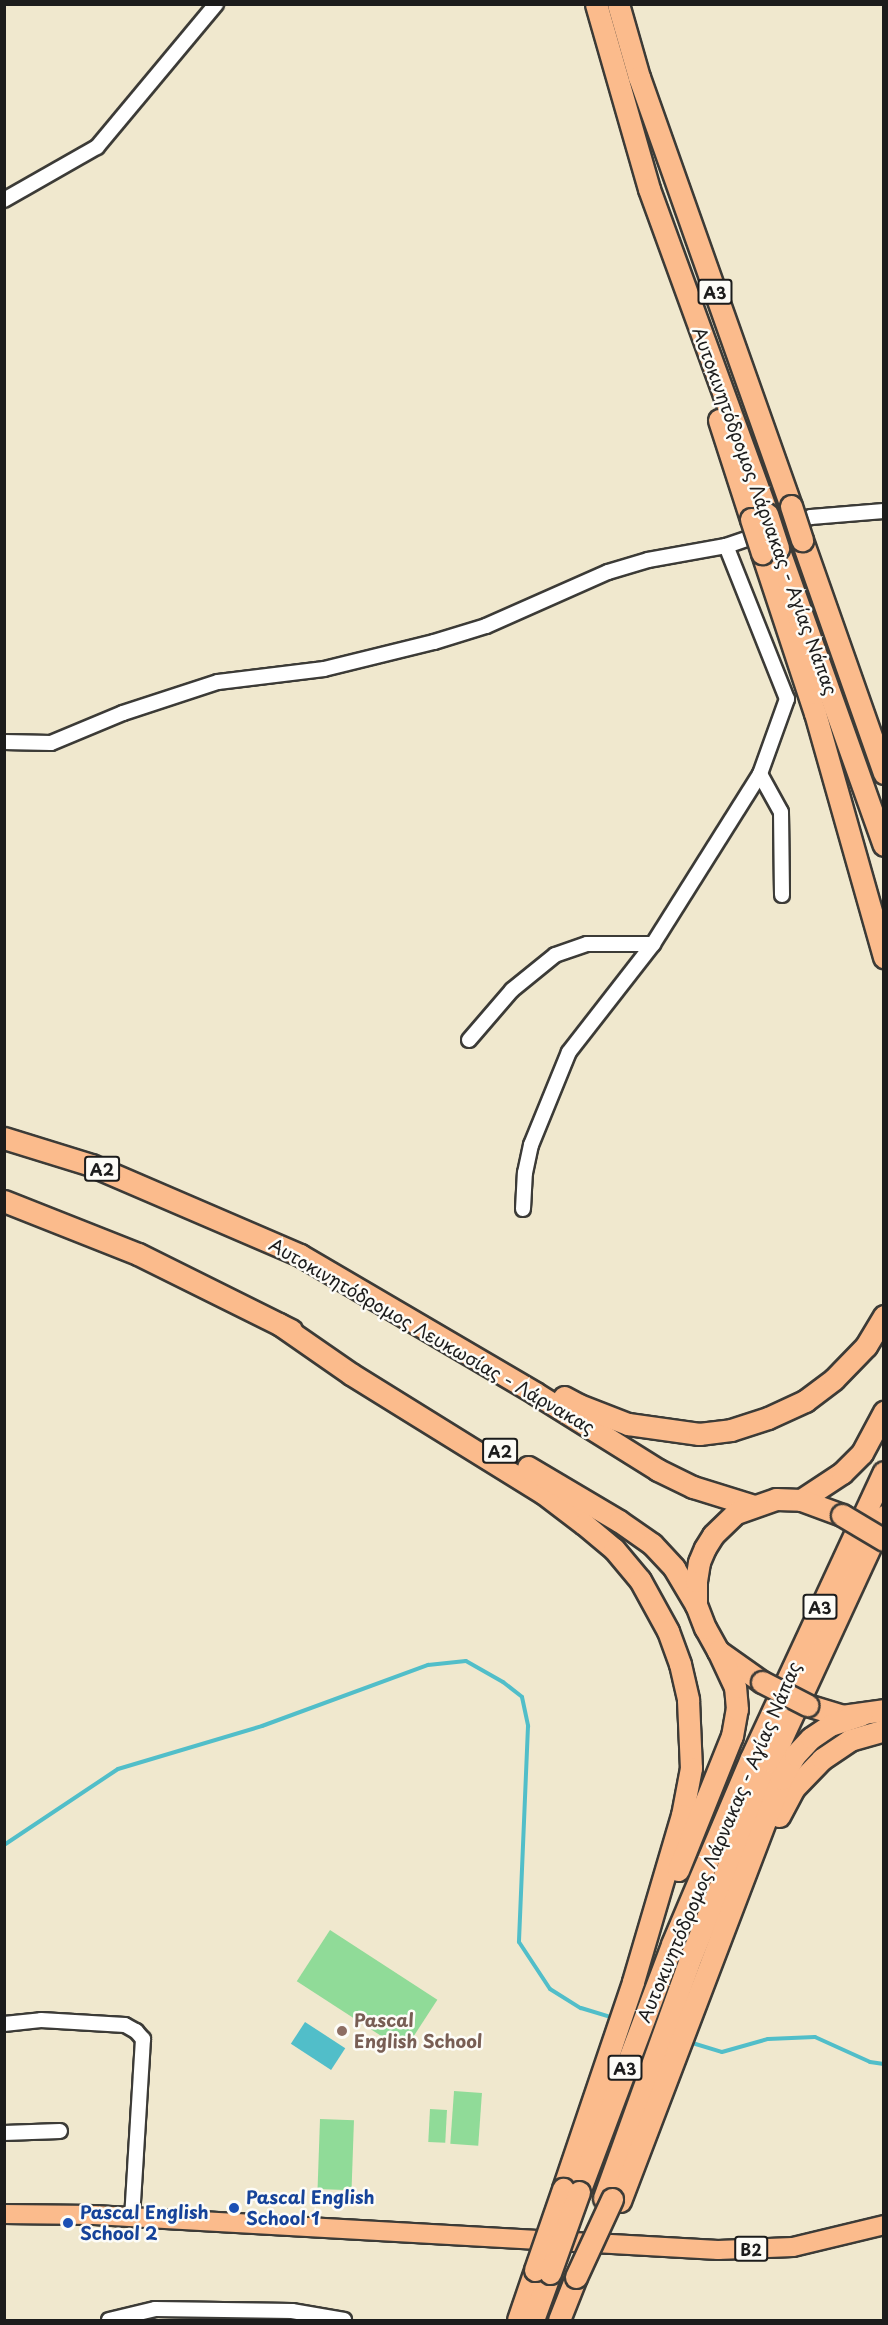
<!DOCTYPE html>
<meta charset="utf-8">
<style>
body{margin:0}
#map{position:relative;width:888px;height:2325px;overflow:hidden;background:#f0e8ce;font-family:"Playpen Sans",sans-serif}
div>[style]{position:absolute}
.green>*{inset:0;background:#90db98;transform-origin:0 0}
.water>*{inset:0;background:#51bec9;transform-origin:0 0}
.stream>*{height:4px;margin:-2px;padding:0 2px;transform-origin:2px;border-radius:2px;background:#51bec9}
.roads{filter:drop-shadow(2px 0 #3c3b37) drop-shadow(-2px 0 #3c3b37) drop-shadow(0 2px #3c3b37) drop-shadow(0 -2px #3c3b37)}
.minor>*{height:14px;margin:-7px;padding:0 7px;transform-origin:7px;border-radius:7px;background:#fff}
.major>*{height:18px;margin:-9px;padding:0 9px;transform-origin:9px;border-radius:9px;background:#fbbb8c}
.highway>*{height:21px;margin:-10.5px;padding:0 10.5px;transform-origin:10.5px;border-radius:10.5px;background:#fbbb8c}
.bridges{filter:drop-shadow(2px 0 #3c3b37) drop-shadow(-2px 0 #3c3b37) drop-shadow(0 2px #3c3b37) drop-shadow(0 -2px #3c3b37)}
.highway-bridge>*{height:21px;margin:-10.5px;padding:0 10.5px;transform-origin:10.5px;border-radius:10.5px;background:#fbbb8c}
.dots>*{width:16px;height:16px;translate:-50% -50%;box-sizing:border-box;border:3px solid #fdfcf7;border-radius:50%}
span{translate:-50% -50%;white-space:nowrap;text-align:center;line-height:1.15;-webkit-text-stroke:5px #fdfcf7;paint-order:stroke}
.shield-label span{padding:2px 4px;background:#fdfcf7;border:2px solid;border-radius:4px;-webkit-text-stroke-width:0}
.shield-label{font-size:16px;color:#1c1c1c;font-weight:700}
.street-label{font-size:18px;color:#1c1c1c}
.education-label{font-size:18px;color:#785e54;font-weight:700}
.left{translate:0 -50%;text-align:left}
.transit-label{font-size:18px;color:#164399;font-weight:700}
.frame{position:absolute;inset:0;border:6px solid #1c1c1c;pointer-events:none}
</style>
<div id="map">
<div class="green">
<i style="left:330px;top:1930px;width:128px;height:61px;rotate:33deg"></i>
<i style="left:454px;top:2091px;width:28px;height:53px;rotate:4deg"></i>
<i style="left:430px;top:2109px;width:17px;height:33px;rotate:3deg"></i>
<i style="left:320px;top:2119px;width:34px;height:70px;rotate:2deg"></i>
</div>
<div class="water">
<i style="left:305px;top:2022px;width:48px;height:26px;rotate:33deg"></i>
</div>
<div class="stream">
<i style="left:4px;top:1845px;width:137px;rotate:-33.7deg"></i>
<i style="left:118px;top:1769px;width:150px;rotate:-16.6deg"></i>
<i style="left:262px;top:1726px;width:177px;rotate:-20.2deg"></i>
<i style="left:428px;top:1665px;width:38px;rotate:-6deg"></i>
<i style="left:466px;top:1661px;width:43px;rotate:29.6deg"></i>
<i style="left:503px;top:1682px;width:24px;rotate:38deg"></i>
<i style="left:522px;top:1697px;width:30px;rotate:78deg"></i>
<i style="left:528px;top:1726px;width:216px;rotate:92.4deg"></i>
<i style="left:519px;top:1942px;width:56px;rotate:56.6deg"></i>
<i style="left:550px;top:1989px;width:36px;rotate:32deg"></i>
<i style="left:581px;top:2008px;width:34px;rotate:17deg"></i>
<i style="left:689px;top:2042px;width:34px;rotate:17deg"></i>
<i style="left:722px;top:2052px;width:48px;rotate:-15.8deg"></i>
<i style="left:768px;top:2039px;width:47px;rotate:-2.4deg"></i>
<i style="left:815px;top:2037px;width:60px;rotate:24.4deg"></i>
<i style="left:870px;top:2062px;width:14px;rotate:8deg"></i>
</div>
<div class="roads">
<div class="minor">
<i style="left:4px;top:200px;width:107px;rotate:-29.7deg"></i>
<i style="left:97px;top:147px;width:186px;rotate:-50.2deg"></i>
<i style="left:4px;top:742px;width:47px;rotate:1.2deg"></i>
<i style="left:51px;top:743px;width:78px;rotate:-22.6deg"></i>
<i style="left:123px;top:713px;width:100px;rotate:-18.1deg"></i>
<i style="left:218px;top:682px;width:107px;rotate:-7deg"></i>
<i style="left:324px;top:669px;width:113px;rotate:-13.8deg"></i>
<i style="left:434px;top:642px;width:54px;rotate:-17.1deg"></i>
<i style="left:486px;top:626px;width:133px;rotate:-23.9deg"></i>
<i style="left:608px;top:572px;width:42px;rotate:-16.7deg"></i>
<i style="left:648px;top:560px;width:79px;rotate:-10.2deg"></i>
<i style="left:726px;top:546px;width:90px;rotate:-18.8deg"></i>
<i style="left:811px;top:517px;width:73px;rotate:-4.7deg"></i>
<i style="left:760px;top:774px;width:43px;rotate:61.1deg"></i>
<i style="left:781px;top:812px;width:83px;rotate:89.3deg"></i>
<i style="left:469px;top:1040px;width:66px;rotate:-49.3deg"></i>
<i style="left:512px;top:990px;width:55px;rotate:-39.1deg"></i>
<i style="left:555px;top:955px;width:34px;rotate:-19deg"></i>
<i style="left:587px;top:944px;width:66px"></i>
<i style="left:523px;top:1209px;width:36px;rotate:-87deg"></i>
<i style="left:525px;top:1173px;width:29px;rotate:-78deg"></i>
<i style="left:531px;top:1145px;width:100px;rotate:-67.8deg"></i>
<i style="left:569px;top:1052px;width:137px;rotate:-52.1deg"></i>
<i style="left:653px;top:944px;width:201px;rotate:-57.8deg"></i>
<i style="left:760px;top:774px;width:80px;rotate:-70.2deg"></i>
<i style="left:787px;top:699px;width:165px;rotate:-111.7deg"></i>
<i style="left:4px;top:2024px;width:37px;rotate:-6deg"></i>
<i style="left:41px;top:2020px;width:84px;rotate:3.4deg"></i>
<i style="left:125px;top:2025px;width:13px;rotate:29deg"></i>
<i style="left:136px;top:2031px;width:11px;rotate:49deg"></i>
<i style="left:143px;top:2039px;width:179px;rotate:93.5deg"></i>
<i style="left:4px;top:2133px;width:56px;rotate:-2deg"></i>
<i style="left:109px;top:2320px;width:47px;rotate:-13.4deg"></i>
<i style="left:155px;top:2309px;width:137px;rotate:0.8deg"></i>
<i style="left:292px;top:2311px;width:53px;rotate:9.8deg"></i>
</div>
<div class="major">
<i style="left:4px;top:2214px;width:90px;rotate:0.6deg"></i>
<i style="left:94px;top:2215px;width:625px;rotate:3.21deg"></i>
<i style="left:718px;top:2250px;width:75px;rotate:-2.3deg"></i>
<i style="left:793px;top:2247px;width:94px;rotate:-13.6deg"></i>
</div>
<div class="highway">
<i style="left:596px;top:4px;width:192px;rotate:74deg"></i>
<i style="left:649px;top:189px;width:346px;rotate:70deg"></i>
<i style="left:618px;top:4px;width:76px;rotate:74deg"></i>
<i style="left:639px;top:77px;width:455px;rotate:70.5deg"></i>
<i style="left:719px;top:420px;width:104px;rotate:72.1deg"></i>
<i style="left:802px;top:540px;width:247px;rotate:70.6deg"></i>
<i style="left:778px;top:548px;width:315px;rotate:70.4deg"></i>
<i style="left:762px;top:553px;width:169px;rotate:71.7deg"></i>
<i style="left:815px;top:713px;width:254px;rotate:74.2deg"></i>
<i style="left:788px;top:579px;width:50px;rotate:74.8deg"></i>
<i style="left:4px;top:1138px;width:91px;rotate:17.2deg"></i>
<i style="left:91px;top:1165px;width:228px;rotate:23.3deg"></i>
<i style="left:300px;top:1255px;width:273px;rotate:30.4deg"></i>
<i style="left:535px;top:1393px;width:145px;rotate:32deg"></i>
<i style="left:658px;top:1470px;width:39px;rotate:26deg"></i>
<i style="left:693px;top:1487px;width:64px;rotate:17.3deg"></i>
<i style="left:4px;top:1201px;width:144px;rotate:21.6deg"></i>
<i style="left:138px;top:1254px;width:171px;rotate:26.4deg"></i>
<i style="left:279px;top:1324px;width:88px;rotate:34.8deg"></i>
<i style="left:351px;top:1374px;width:226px;rotate:31.8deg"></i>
<i style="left:543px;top:1493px;width:51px;rotate:37.1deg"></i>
<i style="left:584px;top:1524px;width:39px;rotate:40deg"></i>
<i style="left:614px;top:1549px;width:40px;rotate:50deg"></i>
<i style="left:640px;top:1580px;width:58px;rotate:61.2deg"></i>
<i style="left:668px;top:1631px;width:35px;rotate:70deg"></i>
<i style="left:680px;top:1664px;width:37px;rotate:77deg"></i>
<i style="left:688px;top:1700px;width:68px;rotate:87.5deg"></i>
<i style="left:691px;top:1768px;width:48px;rotate:100.8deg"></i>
<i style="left:682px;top:1815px;width:174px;rotate:106.4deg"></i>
<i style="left:633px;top:1982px;width:219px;rotate:108.7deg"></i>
<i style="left:564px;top:1397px;width:17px;rotate:28deg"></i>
<i style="left:579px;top:1405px;width:53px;rotate:21.2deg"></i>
<i style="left:628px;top:1424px;width:72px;rotate:8deg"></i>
<i style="left:699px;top:1434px;width:32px;rotate:-7deg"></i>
<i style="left:731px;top:1430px;width:39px;rotate:-18deg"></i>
<i style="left:768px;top:1418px;width:41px;rotate:-24.7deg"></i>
<i style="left:805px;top:1401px;width:36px;rotate:-37deg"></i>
<i style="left:834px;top:1379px;width:46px;rotate:-45.9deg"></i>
<i style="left:866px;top:1346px;width:35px;rotate:-59deg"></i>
<i style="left:528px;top:1467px;width:106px;rotate:30.7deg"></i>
<i style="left:619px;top:1521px;width:40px;rotate:34.9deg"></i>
<i style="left:652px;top:1544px;width:33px;rotate:47deg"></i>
<i style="left:674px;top:1568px;width:43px;rotate:59.3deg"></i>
<i style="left:801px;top:1500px;width:49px;rotate:-33.4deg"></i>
<i style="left:842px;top:1473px;width:28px;rotate:-45deg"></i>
<i style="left:862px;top:1453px;width:47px;rotate:-61.8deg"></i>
<i style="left:762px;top:1682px;width:54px;rotate:-144.8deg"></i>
<i style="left:718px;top:1651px;width:26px;rotate:-119deg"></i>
<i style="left:705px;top:1628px;width:25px;rotate:-111deg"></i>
<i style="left:696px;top:1605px;width:24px;rotate:-90deg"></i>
<i style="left:696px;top:1581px;width:19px;rotate:-81deg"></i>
<i style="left:699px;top:1562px;width:15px;rotate:-67deg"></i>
<i style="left:705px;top:1548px;width:15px;rotate:-58deg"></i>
<i style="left:713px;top:1535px;width:32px;rotate:-44deg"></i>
<i style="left:736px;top:1513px;width:42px;rotate:-19.3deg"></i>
<i style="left:776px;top:1499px;width:25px;rotate:2deg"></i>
<i style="left:801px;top:1500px;width:44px;rotate:20.1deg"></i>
<i style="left:807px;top:1705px;width:37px;rotate:17deg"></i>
<i style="left:842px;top:1716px;width:42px;rotate:-8.1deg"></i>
<i style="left:779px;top:1816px;width:32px;rotate:-62deg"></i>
<i style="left:794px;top:1788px;width:40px;rotate:-46deg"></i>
<i style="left:822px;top:1759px;width:34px;rotate:-34deg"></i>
<i style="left:850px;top:1740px;width:35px;rotate:-16deg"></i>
<i style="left:678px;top:1870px;width:144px;rotate:-68.1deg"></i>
<i style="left:732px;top:1736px;width:27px;rotate:-80deg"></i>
<i style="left:737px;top:1709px;width:22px;rotate:-95deg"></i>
<i style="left:735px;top:1687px;width:40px;rotate:-115deg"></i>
<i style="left:579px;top:2192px;width:265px;rotate:-69.4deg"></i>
<i style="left:672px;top:1944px;width:202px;rotate:-67deg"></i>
<i style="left:751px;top:1758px;width:315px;rotate:-65.1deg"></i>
<i style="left:604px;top:2198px;width:259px;rotate:-70.2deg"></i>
<i style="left:692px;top:1954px;width:209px;rotate:-67.7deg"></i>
<i style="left:771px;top:1761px;width:270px;rotate:-65.2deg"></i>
<i style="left:620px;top:2201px;width:452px;rotate:-69.1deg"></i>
<i style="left:781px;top:1779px;width:28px;rotate:-60deg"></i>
<i style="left:795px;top:1755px;width:23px;rotate:-47deg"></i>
<i style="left:811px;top:1738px;width:23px;rotate:-34deg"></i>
<i style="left:830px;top:1725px;width:33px;rotate:-18deg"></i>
<i style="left:518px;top:2320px;width:53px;rotate:-71.2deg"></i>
<i style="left:533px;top:2320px;width:50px;rotate:-70.1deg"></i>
<i style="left:559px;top:2320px;width:46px;rotate:-68.4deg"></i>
</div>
</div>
<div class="bridges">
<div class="highway-bridge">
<i style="left:791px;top:506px;width:36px;rotate:72deg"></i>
<i style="left:767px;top:514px;width:36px;rotate:72deg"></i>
<i style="left:751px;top:519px;width:36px;rotate:72deg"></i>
<i style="left:842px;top:1515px;width:49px;rotate:30.8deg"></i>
<i style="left:762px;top:1682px;width:51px;rotate:27.1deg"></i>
<i style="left:535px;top:2270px;width:86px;rotate:-70.9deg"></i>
<i style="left:550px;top:2273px;width:86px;rotate:-70.3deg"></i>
<i style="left:576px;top:2277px;width:86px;rotate:-65.2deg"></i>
</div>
</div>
<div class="dots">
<i style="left:342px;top:2031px;background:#8d6e63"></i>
<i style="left:234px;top:2208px;background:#1a4fb4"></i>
<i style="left:68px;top:2223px;background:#1a4fb4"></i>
</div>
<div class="shield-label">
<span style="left:715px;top:292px">A3</span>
<span style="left:102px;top:1169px">A2</span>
<span style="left:500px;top:1451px">A2</span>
<span style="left:820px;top:1607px">A3</span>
<span style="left:625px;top:2068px">A3</span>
<span style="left:751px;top:2249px">B2</span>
</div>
<div class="street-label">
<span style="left:765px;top:511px;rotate:70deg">Αυτοκινητόδρομος Λάρνακας - Αγίας Νάπας</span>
<span style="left:432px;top:1336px;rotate:30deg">Αυτοκινητόδρομος Λευκωσίας - Λάρνακας</span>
<span style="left:719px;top:1842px;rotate:-67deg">Αυτοκινητόδρομος Λάρνακας - Αγίας Νάπας</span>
</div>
<div class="education-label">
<span class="left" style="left:354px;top:2031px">Pascal<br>English School</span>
</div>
<div class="transit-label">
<span class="left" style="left:246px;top:2208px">Pascal English<br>School 1</span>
<span class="left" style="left:80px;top:2223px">Pascal English<br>School 2</span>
</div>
<div class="frame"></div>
</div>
